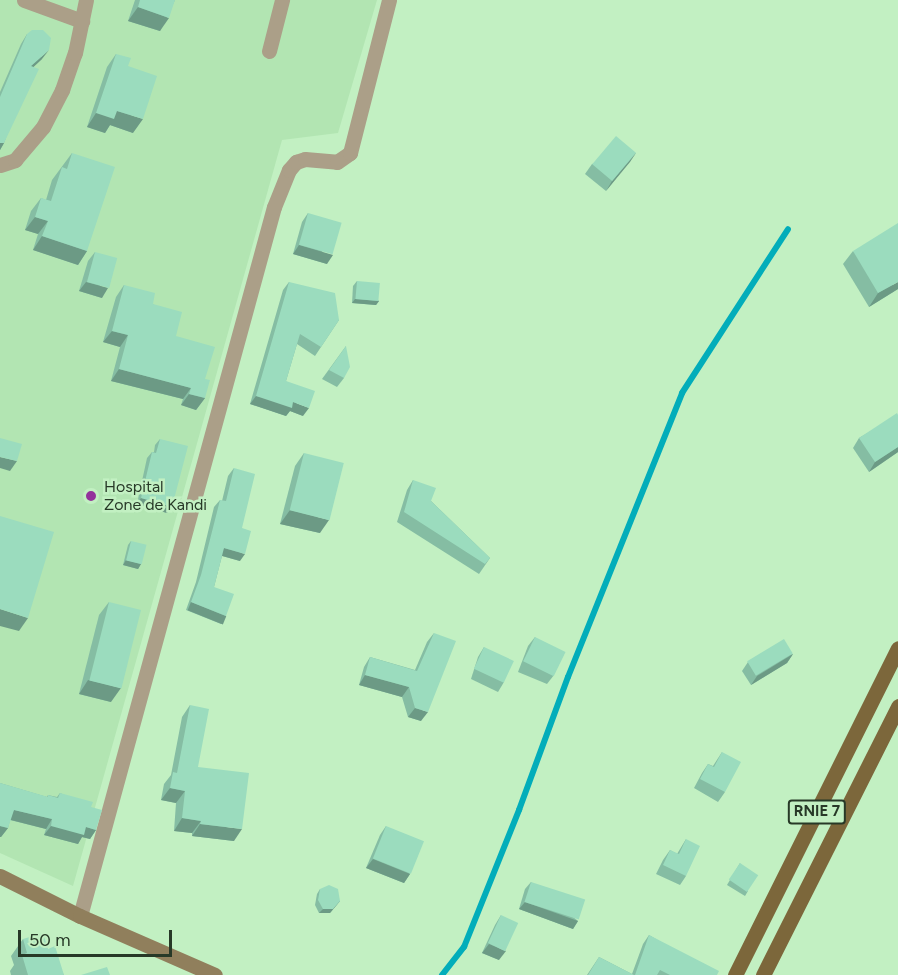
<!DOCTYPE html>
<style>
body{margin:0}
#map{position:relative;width:898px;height:975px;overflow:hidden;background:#c2f0c2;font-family:Figtree,sans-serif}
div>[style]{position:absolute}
.built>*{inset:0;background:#b2e5b2}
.stream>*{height:6px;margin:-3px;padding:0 3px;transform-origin:3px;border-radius:3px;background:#02adba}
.street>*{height:15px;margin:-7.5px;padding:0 7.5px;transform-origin:7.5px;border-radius:7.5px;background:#ab9f88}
.secondary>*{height:15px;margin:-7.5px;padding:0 7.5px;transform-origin:7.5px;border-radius:7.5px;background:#907f5c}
.primary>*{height:15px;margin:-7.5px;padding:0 7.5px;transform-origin:7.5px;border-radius:7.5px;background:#7c673b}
.wall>*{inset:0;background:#85bda3}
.shaded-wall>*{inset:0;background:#6c9a85;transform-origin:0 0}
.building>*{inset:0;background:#9bdcbe;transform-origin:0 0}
.dots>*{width:16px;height:16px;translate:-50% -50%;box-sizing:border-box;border:3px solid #c2f0c2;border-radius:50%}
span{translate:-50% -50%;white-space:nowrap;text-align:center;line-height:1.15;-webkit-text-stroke:5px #c2f0c2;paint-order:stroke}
.shield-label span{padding:2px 4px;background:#c2f0c2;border:2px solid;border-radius:4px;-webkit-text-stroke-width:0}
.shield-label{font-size:15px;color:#273927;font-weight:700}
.poi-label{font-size:16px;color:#273927}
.left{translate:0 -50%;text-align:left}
.scale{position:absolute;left:18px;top:930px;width:154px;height:27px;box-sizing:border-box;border:3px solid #273927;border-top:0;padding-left:8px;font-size:18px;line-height:21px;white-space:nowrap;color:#273927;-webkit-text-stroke:4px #c2f0c2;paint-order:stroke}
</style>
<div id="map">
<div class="built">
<i style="clip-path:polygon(0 0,377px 0,338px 133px,282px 140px,73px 886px,0 853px)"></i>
</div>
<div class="stream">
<i style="left:442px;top:975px;width:36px;rotate:-52deg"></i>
<i style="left:464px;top:947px;width:148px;rotate:-68.1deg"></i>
<i style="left:519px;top:810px;width:142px;rotate:-69.8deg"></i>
<i style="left:568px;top:677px;width:306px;rotate:-68.1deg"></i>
<i style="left:682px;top:393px;width:195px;rotate:-57.1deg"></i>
</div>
<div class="street">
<i style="left:24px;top:0;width:62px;rotate:19.9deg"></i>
<i style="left:269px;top:51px;width:53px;rotate:-75.7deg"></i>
<i style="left:0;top:165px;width:16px;rotate:-18deg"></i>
<i style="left:15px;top:160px;width:43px;rotate:-49.7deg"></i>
<i style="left:43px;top:127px;width:42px;rotate:-62.8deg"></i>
<i style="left:62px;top:90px;width:39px;rotate:-71deg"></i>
<i style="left:75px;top:53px;width:54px;rotate:-78.3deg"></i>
<i style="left:80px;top:916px;width:735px;rotate:-74.7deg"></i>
<i style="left:274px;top:207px;width:40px;rotate:-68deg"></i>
<i style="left:289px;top:170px;width:11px;rotate:-49deg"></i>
<i style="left:296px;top:162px;width:9px;rotate:-18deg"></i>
<i style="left:305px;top:159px;width:32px;rotate:5deg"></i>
<i style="left:337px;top:162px;width:16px;rotate:-35deg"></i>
<i style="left:350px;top:153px;width:158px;rotate:-75.7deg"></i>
</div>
<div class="secondary">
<i style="left:0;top:876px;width:89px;rotate:26.6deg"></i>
<i style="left:80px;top:916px;width:147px;rotate:23.6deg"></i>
</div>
<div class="primary">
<i style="left:735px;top:975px;width:365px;rotate:-63.5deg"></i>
<i style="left:763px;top:975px;width:301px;rotate:-63.3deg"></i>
</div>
<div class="wall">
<i style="clip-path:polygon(135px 0,175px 0,160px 31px,128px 21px)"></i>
<i style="clip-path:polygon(27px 34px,42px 59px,33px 67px,4px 143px,0 150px,0 92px,21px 44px)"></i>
<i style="clip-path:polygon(116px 54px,128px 66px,133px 133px,110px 125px,105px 133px,87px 127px,107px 67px)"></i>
<i style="clip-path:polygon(72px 153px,87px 251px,78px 265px,33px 250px,38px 234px,25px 230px,31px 211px,41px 198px,46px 200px,52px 180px)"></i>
<i style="clip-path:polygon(636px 153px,606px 191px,585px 174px,592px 164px)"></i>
<i style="clip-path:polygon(308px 213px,327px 264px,293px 254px,302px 222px)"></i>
<i style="clip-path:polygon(853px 251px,898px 289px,869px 307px,843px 264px)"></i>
<i style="clip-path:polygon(95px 252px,102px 298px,79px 291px,88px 261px)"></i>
<i style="clip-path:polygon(357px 281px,379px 301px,376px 305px,352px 303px,353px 286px)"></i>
<i style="clip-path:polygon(289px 282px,339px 320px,315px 356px,297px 344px,286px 381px,303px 416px,290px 411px,286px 416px,250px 404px,283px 290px)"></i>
<i style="clip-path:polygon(124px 285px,153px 304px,205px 379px,205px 398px,196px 410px,181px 405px,183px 399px,111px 381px,120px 347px,103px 342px,116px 297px)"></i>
<i style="clip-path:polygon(346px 346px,344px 378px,337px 387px,322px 379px)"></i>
<i style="clip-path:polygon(898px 415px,898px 452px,869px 472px,853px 448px,859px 438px)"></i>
<i style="clip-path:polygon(160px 439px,167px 513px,137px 504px,147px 458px,152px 452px,154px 452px,155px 445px)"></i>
<i style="clip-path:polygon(304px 453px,320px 533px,280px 524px,295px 466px)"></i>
<i style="clip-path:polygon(234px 468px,242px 528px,240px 561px,222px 556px,214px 587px,226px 616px,221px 624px,186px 610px,196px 582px,214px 507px,220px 500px,222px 501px,228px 476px)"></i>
<i style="clip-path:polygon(413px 480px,431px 501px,490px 558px,479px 574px,397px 522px,407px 490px)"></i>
<i style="clip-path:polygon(131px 541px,141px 564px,138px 569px,123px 565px,128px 545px)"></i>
<i style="clip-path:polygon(109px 602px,111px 702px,79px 694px,99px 615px)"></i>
<i style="clip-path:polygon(434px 633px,421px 721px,408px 717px,402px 697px,359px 685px,364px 667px,370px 657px,415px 670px,427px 642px)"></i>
<i style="clip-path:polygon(535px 637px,554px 675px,547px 684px,518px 672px,528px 646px)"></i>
<i style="clip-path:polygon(484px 647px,504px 682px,498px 692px,471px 679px,478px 657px)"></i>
<i style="clip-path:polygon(793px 654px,787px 663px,751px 685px,742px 671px,748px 662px)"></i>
<i style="clip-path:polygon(190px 705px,198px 767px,234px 841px,192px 836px,192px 833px,174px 831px,176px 803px,161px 800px,164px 784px,171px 775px,182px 717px)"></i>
<i style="clip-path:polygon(722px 752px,725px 792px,718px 802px,694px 788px,702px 773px,708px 764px,713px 766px)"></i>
<i style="clip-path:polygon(0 783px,47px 797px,48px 795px,57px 797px,60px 793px,91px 807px,96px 830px,90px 839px,82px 837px,78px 844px,44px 835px,46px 829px,10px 820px,8px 828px,1px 837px,0 837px)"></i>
<i style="clip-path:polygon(386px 826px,410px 874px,404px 883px,366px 868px,380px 835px)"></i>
<i style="clip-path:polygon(686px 839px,686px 876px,680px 885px,656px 874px,663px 860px,670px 850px,677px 854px)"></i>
<i style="clip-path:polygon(740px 863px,748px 891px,745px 896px,727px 885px)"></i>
<i style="clip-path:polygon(531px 882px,578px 921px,573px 929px,519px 909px,525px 889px)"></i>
<i style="clip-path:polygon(320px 889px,340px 901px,330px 913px,319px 913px,315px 905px,317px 894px)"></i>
<i style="clip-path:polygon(501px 915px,499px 960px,482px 953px,495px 925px)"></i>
<i style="clip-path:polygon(649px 935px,717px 975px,587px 975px,599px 957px,632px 974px,643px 944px)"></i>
<i style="clip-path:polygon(23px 939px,48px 949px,64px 975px,11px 975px,10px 971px,14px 965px,11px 956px)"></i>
</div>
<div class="shaded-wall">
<i style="clip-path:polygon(138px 7px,169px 18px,160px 31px,128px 21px)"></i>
<i style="clip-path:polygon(49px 50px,42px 59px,25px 75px,31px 66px)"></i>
<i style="clip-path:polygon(117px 111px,143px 119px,133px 133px,110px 125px,105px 133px,87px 127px,96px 113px)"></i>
<i style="clip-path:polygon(0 143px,4px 143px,0 150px)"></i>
<i style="clip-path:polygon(636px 153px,630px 162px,606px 191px,612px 181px)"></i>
<i style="clip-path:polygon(35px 217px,48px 221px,38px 234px,25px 230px)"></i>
<i style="clip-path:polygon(42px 236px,87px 251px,78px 265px,33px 250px)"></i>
<i style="clip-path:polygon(299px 245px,333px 255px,327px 264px,293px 254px)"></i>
<i style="clip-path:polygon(86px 282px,108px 288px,102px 298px,79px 291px)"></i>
<i style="clip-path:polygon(898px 282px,898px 289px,869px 307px,878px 293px)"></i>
<i style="clip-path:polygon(355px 299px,379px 301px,376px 305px,352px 303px)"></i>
<i style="clip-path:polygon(112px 331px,128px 335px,120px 347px,103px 342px)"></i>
<i style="clip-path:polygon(119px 369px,191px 388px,183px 399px,111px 381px)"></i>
<i style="clip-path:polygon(189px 394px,205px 398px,196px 410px,181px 405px)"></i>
<i style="clip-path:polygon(256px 396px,293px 402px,309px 408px,303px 416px,290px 411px,286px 416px,250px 404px)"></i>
<i style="clip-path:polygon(898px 447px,898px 452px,869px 472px,875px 462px)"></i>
<i style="clip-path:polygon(0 457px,17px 461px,10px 471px,0 468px)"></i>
<i style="clip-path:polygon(141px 498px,172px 507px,167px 513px,137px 504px)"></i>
<i style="clip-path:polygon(290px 510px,329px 520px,320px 533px,280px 524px)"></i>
<i style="clip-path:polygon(224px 548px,245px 554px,240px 561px,219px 555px)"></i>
<i style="clip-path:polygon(126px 560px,141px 564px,138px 569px,123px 565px)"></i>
<i style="left:191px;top:602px;width:38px;height:9px;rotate:22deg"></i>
<i style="clip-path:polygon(0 609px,28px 618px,19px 631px,0 626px)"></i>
<i style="clip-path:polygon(793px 654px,787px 663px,751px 685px,757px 676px)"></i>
<i style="clip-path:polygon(365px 675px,409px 687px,402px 697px,359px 685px)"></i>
<i style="clip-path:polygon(88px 680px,121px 688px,111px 702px,79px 694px)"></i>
<i style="clip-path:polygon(415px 708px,428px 712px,421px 721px,408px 717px)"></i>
<i style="clip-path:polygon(170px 788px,185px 791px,176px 803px,161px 800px)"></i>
<i style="clip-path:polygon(14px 810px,52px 819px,46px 829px,7px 819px)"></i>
<i style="clip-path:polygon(182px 818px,201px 821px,192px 833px,174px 831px)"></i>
<i style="clip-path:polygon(200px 824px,242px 829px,234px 841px,192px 836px)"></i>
<i style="clip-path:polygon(0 826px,8px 828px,1px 837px,0 837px)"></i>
<i style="clip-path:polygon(51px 826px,86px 827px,96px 830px,90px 839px,82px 837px,78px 844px,44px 835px)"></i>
<i style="clip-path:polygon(373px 859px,410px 874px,404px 883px,366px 868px)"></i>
<i style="clip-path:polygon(340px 901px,330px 913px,319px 913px,323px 909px)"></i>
<i style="clip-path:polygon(525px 902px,578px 921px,573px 929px,519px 909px)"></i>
<i style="clip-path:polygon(489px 944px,506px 951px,499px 960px,482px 953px)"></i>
</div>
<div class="building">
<i style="clip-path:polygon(140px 0,175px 0,169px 18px,138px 7px)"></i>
<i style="clip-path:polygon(32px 30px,43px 30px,51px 38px,49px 50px,31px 66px,39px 69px,4px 143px,0 143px,0 97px,27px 34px)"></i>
<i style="clip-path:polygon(116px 54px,131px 58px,128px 66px,157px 76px,143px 119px,117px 111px,114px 119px,96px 113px)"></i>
<i style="left:616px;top:136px;width:26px;height:37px;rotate:40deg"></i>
<i style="clip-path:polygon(72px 153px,115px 167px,87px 251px,42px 236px,48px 221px,35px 217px,41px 198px,51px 201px,62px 167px,67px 169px)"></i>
<i style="left:308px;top:213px;width:35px;height:33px;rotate:16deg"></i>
<i style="clip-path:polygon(898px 223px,898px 282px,878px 293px,853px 251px)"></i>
<i style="left:95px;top:252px;width:23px;height:31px;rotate:15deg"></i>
<i style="left:357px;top:281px;width:23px;height:18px;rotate:5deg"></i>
<i style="clip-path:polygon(289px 282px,335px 293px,339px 320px,321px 347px,300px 334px,286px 381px,315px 391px,309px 408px,293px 402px,292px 408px,256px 396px)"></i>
<i style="clip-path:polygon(124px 285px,155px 293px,153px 304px,182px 312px,176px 336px,215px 347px,205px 379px,210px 380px,205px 398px,189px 394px,191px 388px,119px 369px,128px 335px,112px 331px)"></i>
<i style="clip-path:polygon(346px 346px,350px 367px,344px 378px,329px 370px)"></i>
<i style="clip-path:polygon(897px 413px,898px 415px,898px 447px,875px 462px,859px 438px)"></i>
<i style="clip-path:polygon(0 438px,22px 444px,17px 461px,0 457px)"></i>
<i style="clip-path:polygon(160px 439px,188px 446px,172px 507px,141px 498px,152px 452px,156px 453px)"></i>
<i style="left:304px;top:453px;width:41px;height:59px;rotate:14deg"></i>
<i style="clip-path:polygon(234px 468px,255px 474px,242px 528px,251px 531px,245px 554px,224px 548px,214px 587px,234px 594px,226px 616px,191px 602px,201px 575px,220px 500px,226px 501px)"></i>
<i style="clip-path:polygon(413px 480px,436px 488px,431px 501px,490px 558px,485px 564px,404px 512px)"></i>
<i style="clip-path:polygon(0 516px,54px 532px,28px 618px,0 609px)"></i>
<i style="left:131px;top:541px;width:16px;height:20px;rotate:14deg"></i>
<i style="left:109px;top:602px;width:33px;height:81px;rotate:14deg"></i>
<i style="clip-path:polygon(434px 633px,456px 641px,428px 712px,415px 708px,409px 687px,365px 675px,370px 657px,417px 671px)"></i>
<i style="left:535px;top:637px;width:34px;height:27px;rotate:26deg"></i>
<i style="left:784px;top:639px;width:17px;height:43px;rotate:59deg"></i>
<i style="left:484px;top:647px;width:33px;height:24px;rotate:25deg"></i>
<i style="clip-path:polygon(190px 705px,209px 709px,198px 767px,249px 773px,242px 829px,200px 824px,201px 821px,182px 818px,185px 791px,170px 788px,173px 772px,177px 773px)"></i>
<i style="clip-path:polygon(722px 752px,741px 762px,725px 792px,700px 779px,708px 764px,714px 767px)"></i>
<i style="clip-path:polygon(0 783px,48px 797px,48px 795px,58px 798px,60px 793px,93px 802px,91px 807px,102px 810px,96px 830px,86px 827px,84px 835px,51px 826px,52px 819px,14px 810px,8px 828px,0 826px)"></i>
<i style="left:386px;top:826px;width:41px;height:35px;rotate:22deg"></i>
<i style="clip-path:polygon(686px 839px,700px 846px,686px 876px,663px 865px,670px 850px,679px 854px)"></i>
<i style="left:740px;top:863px;width:22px;height:20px;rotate:34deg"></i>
<i style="left:531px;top:882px;width:57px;height:21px;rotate:18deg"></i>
<i style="clip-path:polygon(329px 885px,338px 889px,340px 901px,333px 909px,323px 909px,318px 900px,320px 889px)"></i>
<i style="left:501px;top:915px;width:19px;height:31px;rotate:25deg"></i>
<i style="clip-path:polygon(43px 933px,48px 949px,55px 946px,64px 975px,28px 975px,22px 955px,27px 953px,23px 939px)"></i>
<i style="clip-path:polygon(649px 935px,719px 971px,717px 975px,670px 975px,660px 970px,657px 975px,635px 975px)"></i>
<i style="clip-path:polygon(599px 957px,634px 975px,588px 975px)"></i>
<i style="clip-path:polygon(107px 967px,110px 975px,81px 975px)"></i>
</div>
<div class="dots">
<i style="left:91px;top:496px;background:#93329b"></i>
</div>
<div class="shield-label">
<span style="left:817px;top:812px">RNIE 7</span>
</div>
<div class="poi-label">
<span class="left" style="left:104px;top:496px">Hospital<br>Zone de Kandi</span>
</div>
<div class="scale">50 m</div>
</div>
